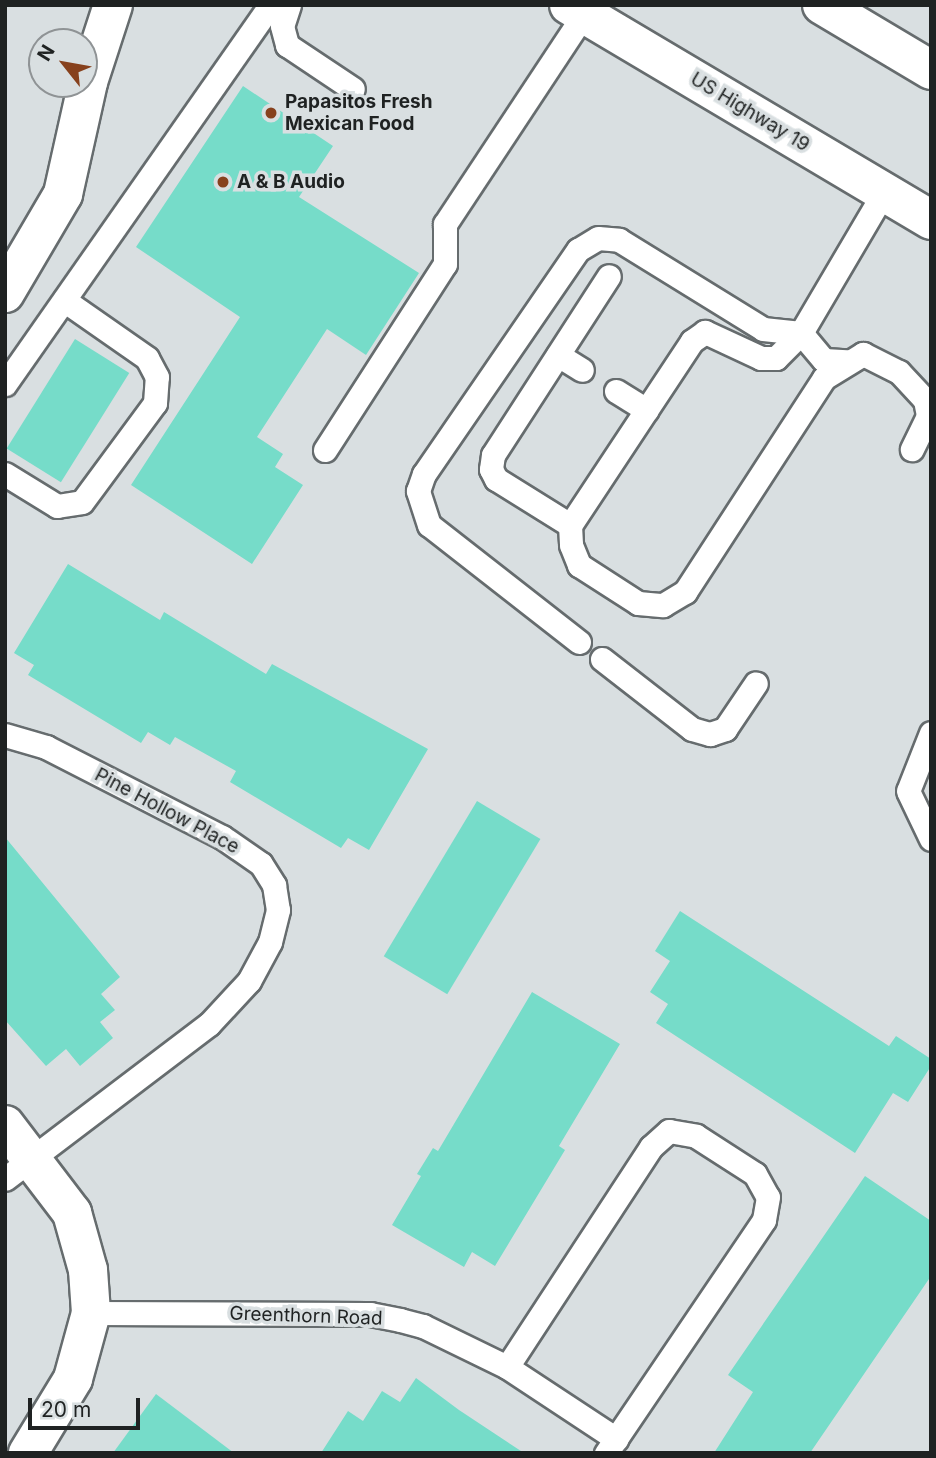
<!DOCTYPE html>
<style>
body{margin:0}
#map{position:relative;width:936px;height:1458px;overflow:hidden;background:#d9dfe1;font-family:Inter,sans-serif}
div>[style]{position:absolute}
.building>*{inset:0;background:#76dcc9;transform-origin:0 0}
.roads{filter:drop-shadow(2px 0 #666c6e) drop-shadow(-2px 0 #666c6e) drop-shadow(0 2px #666c6e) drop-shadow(0 -2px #666c6e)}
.service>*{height:23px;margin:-11.5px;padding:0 11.5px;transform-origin:11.5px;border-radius:11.5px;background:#fff}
.minor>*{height:38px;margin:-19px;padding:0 19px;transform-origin:19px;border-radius:19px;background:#fff}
.trunk>*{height:38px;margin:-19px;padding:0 19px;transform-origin:19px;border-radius:19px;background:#fff}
.dots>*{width:19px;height:19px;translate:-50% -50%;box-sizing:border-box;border:4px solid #d9dfe1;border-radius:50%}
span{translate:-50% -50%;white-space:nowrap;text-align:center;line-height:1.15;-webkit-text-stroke:7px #d9dfe1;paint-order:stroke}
.poi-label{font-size:19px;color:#1f2222;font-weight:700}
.left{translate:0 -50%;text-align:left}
.street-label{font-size:19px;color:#1f2222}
.frame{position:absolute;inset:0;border:7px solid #1f2222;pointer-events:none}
.north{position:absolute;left:28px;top:28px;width:70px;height:70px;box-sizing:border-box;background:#d9dfe1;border:2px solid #8f9395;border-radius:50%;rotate:301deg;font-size:19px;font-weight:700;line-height:28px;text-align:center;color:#1f2222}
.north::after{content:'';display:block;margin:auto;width:24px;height:32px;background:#87411d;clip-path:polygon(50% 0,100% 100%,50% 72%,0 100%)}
.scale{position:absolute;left:28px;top:1398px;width:112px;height:32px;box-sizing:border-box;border:4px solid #1f2222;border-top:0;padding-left:9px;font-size:21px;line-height:24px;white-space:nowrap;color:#1f2222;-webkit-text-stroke:5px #d9dfe1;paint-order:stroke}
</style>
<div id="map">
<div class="building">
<i style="clip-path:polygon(243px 86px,333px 146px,299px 197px,419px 273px,366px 355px,327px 329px,257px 437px,283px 454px,275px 467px,303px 485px,252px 564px,131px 485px,240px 317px,136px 247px)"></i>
<i style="left:75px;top:339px;width:64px;height:129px;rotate:32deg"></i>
<i style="clip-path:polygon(68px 564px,160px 620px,164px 612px,266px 674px,272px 664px,428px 749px,369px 850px,348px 838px,341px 848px,230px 782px,236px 771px,175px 737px,170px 745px,148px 732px,141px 743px,28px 675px,34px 665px,14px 653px)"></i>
<i style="left:477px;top:801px;width:74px;height:181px;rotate:31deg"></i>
<i style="clip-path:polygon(5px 837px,120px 977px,101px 994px,115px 1010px,100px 1022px,113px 1038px,80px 1066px,66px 1049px,46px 1066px,5px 1020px)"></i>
<i style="clip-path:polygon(680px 911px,889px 1046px,896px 1036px,931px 1059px,931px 1066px,908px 1102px,893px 1093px,855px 1153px,656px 1023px,668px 1004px,650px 992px,670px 961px,655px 951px)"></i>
<i style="clip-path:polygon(532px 992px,620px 1044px,559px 1146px,565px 1150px,495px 1266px,472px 1252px,464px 1267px,392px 1225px,421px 1176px,417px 1174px,433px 1148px,438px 1151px)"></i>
<i style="clip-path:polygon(865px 1176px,931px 1221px,931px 1276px,810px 1453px,714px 1453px,753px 1392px,728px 1375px)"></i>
<i style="clip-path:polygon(416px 1378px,459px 1410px,524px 1453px,321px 1453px,348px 1411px,363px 1421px,382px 1391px,400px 1402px)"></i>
<i style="clip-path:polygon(156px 1394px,234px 1453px,113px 1453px)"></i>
</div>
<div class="roads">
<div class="service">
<i style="left:289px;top:5px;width:22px;rotate:108deg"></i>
<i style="left:282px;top:26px;width:20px;rotate:75deg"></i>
<i style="left:287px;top:45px;width:79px;rotate:33.7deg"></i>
<i style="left:884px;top:192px;width:164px;rotate:120.5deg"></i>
<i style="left:801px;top:333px;width:35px;rotate:135deg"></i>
<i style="left:776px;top:358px;width:15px;rotate:180deg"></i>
<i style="left:761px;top:358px;width:62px;rotate:-155.1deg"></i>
<i style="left:705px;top:332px;width:16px;rotate:145deg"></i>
<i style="left:692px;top:341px;width:221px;rotate:123.5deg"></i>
<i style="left:570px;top:525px;width:20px;rotate:87deg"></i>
<i style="left:571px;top:545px;width:22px;rotate:68deg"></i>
<i style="left:579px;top:565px;width:70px;rotate:32.8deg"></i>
<i style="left:638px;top:603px;width:25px;rotate:5deg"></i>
<i style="left:663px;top:605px;width:26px;rotate:-31deg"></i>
<i style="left:685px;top:592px;width:255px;rotate:-57deg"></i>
<i style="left:824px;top:378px;width:46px;rotate:-31.6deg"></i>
<i style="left:863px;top:354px;width:40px;rotate:26.6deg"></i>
<i style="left:899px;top:372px;width:38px;rotate:47deg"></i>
<i style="left:925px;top:400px;width:16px;rotate:79deg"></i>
<i style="left:928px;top:416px;width:37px;rotate:116deg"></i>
<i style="left:558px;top:355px;width:28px;rotate:32deg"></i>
<i style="left:5px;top:384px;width:462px;rotate:-55deg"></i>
<i style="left:616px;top:391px;width:36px;rotate:32deg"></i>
<i style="left:325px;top:450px;width:221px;rotate:-57.2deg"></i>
<i style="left:445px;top:264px;width:40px;rotate:-90deg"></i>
<i style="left:445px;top:224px;width:252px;rotate:-56.5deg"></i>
<i style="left:5px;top:474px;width:61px;rotate:31.6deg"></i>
<i style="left:57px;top:506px;width:25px;rotate:-9deg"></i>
<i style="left:82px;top:502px;width:123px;rotate:-53.6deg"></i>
<i style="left:155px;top:403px;width:26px;rotate:-86deg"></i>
<i style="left:157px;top:377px;width:21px;rotate:-118deg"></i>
<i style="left:147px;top:358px;width:101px;rotate:-145.1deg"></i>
<i style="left:570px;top:525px;width:87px;rotate:-148.1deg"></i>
<i style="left:496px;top:479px;width:11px;rotate:-117deg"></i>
<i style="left:491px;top:469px;width:14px;rotate:-82deg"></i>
<i style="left:493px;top:455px;width:213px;rotate:-57.1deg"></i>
<i style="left:579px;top:642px;width:190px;rotate:-142deg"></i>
<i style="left:429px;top:525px;width:36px;rotate:-108deg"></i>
<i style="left:418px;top:491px;width:18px;rotate:-71deg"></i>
<i style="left:424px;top:474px;width:272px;rotate:-55.5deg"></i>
<i style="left:578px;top:250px;width:23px;rotate:-31deg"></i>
<i style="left:598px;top:238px;width:21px;rotate:5deg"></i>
<i style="left:619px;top:240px;width:169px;rotate:31.7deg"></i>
<i style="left:763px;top:329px;width:38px;rotate:6deg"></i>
<i style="left:801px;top:333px;width:35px;rotate:50deg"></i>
<i style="left:824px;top:360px;width:22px;rotate:3deg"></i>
<i style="left:602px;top:659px;width:114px;rotate:37.9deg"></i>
<i style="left:692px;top:729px;width:19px;rotate:16deg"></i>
<i style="left:710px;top:734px;width:16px;rotate:-18deg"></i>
<i style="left:725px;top:729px;width:55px;rotate:-56deg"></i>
<i style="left:931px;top:733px;width:62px;rotate:111.6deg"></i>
<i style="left:908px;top:791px;width:53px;rotate:64.4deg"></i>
<i style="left:5px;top:735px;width:43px;rotate:16.3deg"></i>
<i style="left:46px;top:747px;width:198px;rotate:27.1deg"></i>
<i style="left:222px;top:837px;width:47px;rotate:34.7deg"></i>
<i style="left:261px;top:864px;width:25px;rotate:58deg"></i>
<i style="left:274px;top:885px;width:25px;rotate:81deg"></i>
<i style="left:278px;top:910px;width:33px;rotate:104deg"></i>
<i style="left:270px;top:942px;width:44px;rotate:118.3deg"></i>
<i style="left:249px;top:981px;width:59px;rotate:132.9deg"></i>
<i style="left:209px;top:1024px;width:256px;rotate:142.8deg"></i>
<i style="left:91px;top:1313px;width:279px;rotate:0.2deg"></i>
<i style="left:370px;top:1314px;width:31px;rotate:11deg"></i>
<i style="left:400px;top:1320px;width:24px;rotate:15deg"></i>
<i style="left:423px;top:1326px;width:93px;rotate:26deg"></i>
<i style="left:507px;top:1367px;width:131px;rotate:33.4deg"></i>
<i style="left:507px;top:1367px;width:263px;rotate:-56.8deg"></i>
<i style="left:651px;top:1147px;width:24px;rotate:-42deg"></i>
<i style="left:669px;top:1131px;width:27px;rotate:10deg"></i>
<i style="left:696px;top:1136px;width:70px;rotate:32.8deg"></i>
<i style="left:755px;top:1174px;width:26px;rotate:61deg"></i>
<i style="left:768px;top:1197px;width:23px;rotate:100deg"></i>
<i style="left:764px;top:1220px;width:282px;rotate:124.1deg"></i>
</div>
<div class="minor">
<i style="left:5px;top:293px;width:115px;rotate:-59.6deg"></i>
<i style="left:63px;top:194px;width:115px;rotate:-77.4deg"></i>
<i style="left:88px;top:82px;width:81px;rotate:-72deg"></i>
<i style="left:5px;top:1125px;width:111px;rotate:52.7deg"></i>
<i style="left:72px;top:1213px;width:59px;rotate:74.3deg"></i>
<i style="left:88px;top:1270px;width:43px;rotate:86deg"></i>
<i style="left:91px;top:1313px;width:68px;rotate:105.3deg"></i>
<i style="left:73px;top:1379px;width:87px;rotate:121.3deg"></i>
</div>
<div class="trunk">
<i style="left:569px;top:5px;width:421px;rotate:30.7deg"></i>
<i style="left:822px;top:5px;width:127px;rotate:30.8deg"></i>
</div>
</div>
<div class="dots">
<i style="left:271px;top:113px;background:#87411d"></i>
<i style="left:223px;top:182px;background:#87411d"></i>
</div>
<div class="poi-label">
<span class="left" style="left:285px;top:113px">Papasitos Fresh<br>Mexican Food</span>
<span class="left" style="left:237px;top:182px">A &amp; B Audio</span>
</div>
<div class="street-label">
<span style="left:750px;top:112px;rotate:31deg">US Highway 19</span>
<span style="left:167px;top:811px;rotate:28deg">Pine Hollow Place</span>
<span style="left:306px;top:1316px;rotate:2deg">Greenthorn Road</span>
</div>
<div class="frame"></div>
<div class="north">N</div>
<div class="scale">20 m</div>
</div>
